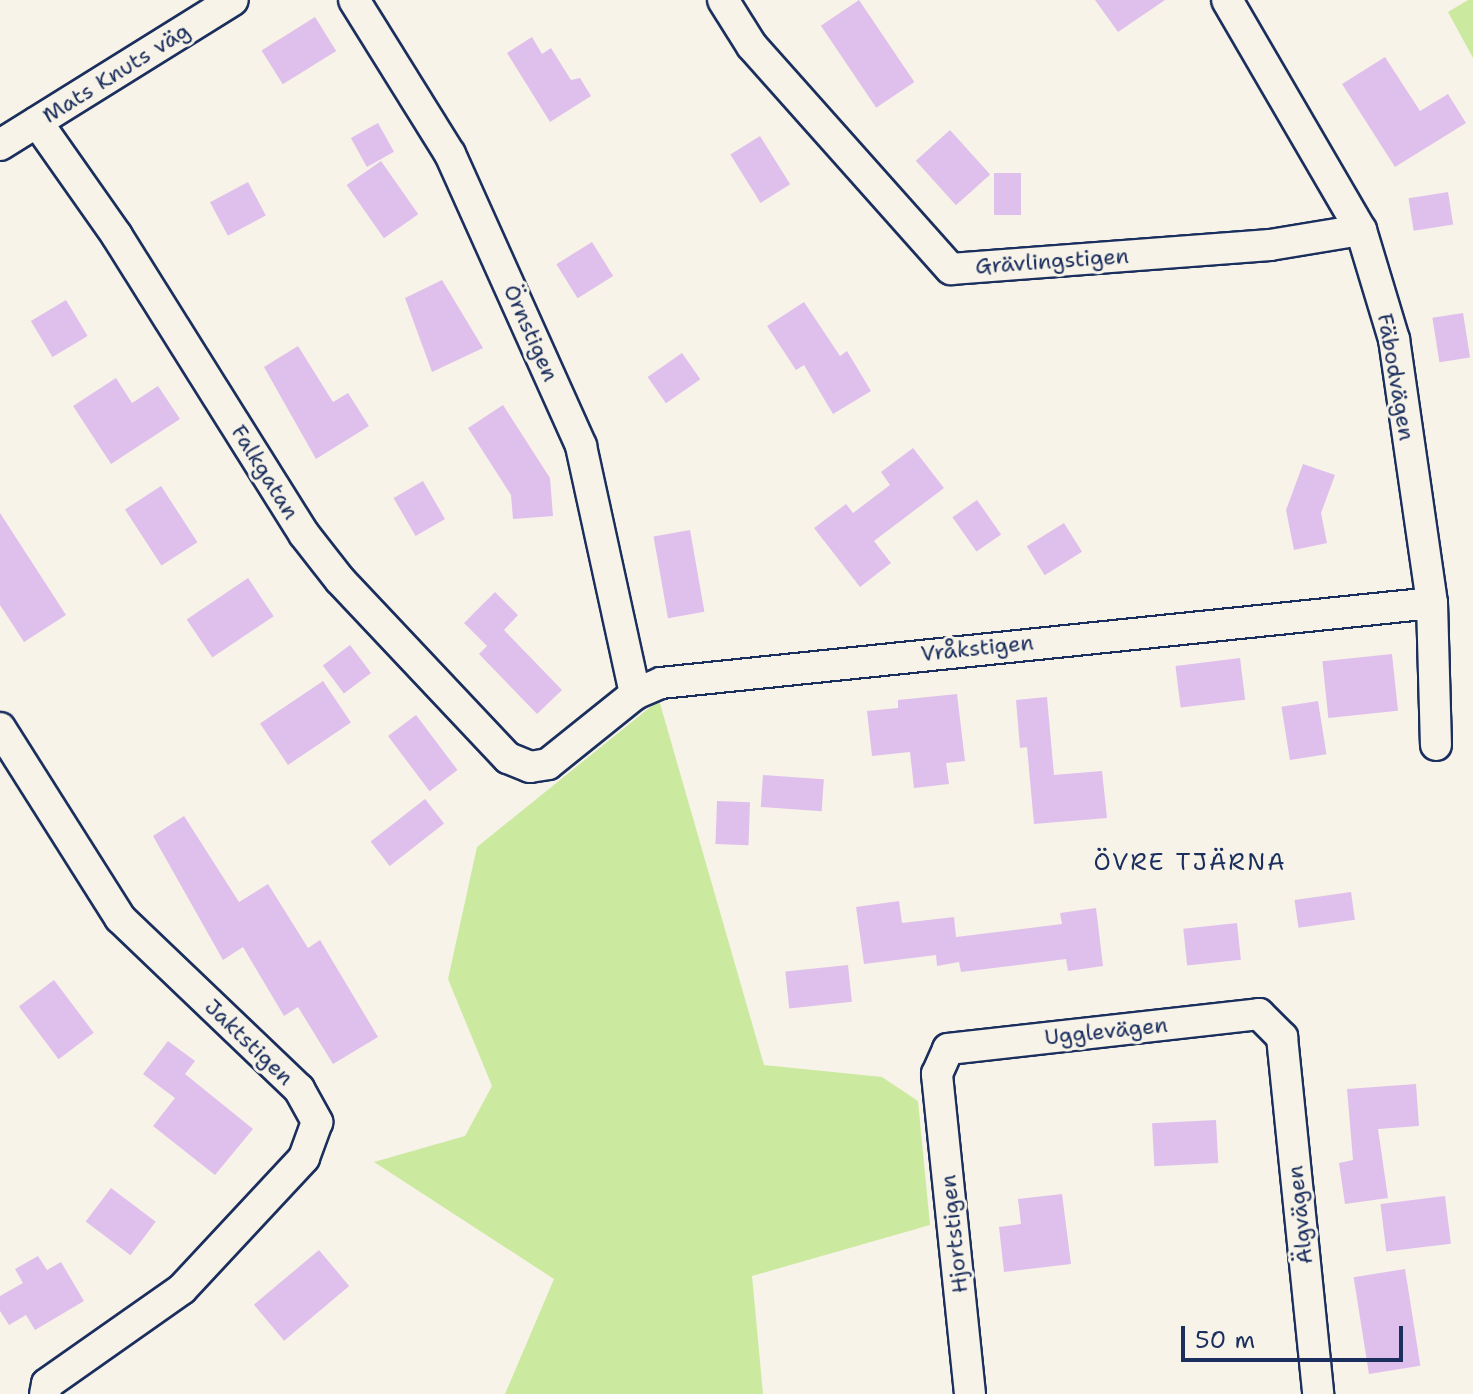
<!DOCTYPE html>
<meta charset="utf-8">
<style>
body{margin:0}
#map{position:relative;width:1473px;height:1394px;overflow:hidden;background:#f7f3e8;font-family:"Shantell Sans",sans-serif}
div>[style]{position:absolute}
.green>*{inset:0;background:#cce9a0}
.building>*{inset:0;background:#dfc0ec;transform-origin:0 0}
.roads{filter:drop-shadow(2px 0 #1b2f5e) drop-shadow(-2px 0 #1b2f5e) drop-shadow(0 2px #1b2f5e) drop-shadow(0 -2px #1b2f5e)}
.street>*{height:30px;margin:-15px;padding:0 15px;transform-origin:15px;border-radius:15px;background:#f7f3e8}
span{translate:-50% -50%;white-space:nowrap;text-align:center;line-height:1.15;-webkit-text-stroke:6px #f7f3e8;paint-order:stroke}
.street-label{font-size:22px;color:#1b2f5e}
.neighbourhood-label{font-size:24px;color:#1b2f5e;letter-spacing:2px}
.scale{position:absolute;left:1181px;top:1326px;width:222px;height:36px;box-sizing:border-box;border:4px solid #1b2f5e;border-top:0;padding-left:10px;font-size:24px;line-height:28px;white-space:nowrap;color:#1b2f5e;-webkit-text-stroke:6px #f7f3e8;paint-order:stroke}
</style>
<div id="map">
<div class="green">
<i style="clip-path:polygon(1468px 0,1473px 0,1473px 58px,1448px 12px)"></i>
<i style="clip-path:polygon(659px 700px,764px 1065px,882px 1077px,918px 1101px,930px 1225px,752px 1276px,763px 1394px,505px 1394px,554px 1279px,374px 1162px,465px 1136px,492px 1086px,448px 979px,477px 847px)"></i>
</div>
<div class="building">
<i style="left:859px;top:0;width:99px;height:46px;rotate:56deg"></i>
<i style="clip-path:polygon(1095px 0,1165px 0,1118px 32px)"></i>
<i style="left:315px;top:17px;width:40px;height:63px;rotate:58deg"></i>
<i style="clip-path:polygon(532px 37px,542px 54px,551px 48px,571px 80px,580px 78px,591px 96px,550px 122px,507px 53px)"></i>
<i style="clip-path:polygon(1385px 57px,1420px 111px,1448px 94px,1466px 123px,1395px 167px,1342px 84px)"></i>
<i style="left:378px;top:123px;width:33px;height:31px;rotate:61deg"></i>
<i style="left:950px;top:130px;width:60px;height:46px;rotate:48deg"></i>
<i style="left:760px;top:136px;width:57px;height:35px;rotate:58deg"></i>
<i style="left:381px;top:161px;width:65px;height:42px;rotate:55deg"></i>
<i style="left:994px;top:173px;width:27px;height:42px"></i>
<i style="left:248px;top:182px;width:38px;height:43px;rotate:62deg"></i>
<i style="left:1448px;top:192px;width:33px;height:40px;rotate:81deg"></i>
<i style="left:592px;top:242px;width:40px;height:42px;rotate:58deg"></i>
<i style="clip-path:polygon(442px 280px,483px 348px,432px 372px,405px 298px)"></i>
<i style="left:66px;top:300px;width:42px;height:41px;rotate:59deg"></i>
<i style="clip-path:polygon(804px 302px,840px 356px,847px 351px,871px 391px,833px 414px,804px 365px,796px 370px,767px 326px)"></i>
<i style="left:1463px;top:313px;width:45px;height:31px;rotate:81deg"></i>
<i style="clip-path:polygon(298px 346px,333px 402px,348px 393px,369px 426px,316px 459px,264px 367px)"></i>
<i style="left:682px;top:353px;width:32px;height:42px;rotate:55deg"></i>
<i style="clip-path:polygon(116px 378px,132px 403px,158px 386px,180px 419px,111px 464px,73px 406px)"></i>
<i style="clip-path:polygon(503px 405px,550px 478px,553px 516px,513px 519px,511px 495px,468px 428px)"></i>
<i style="clip-path:polygon(913px 448px,944px 488px,874px 541px,891px 563px,860px 587px,814px 528px,846px 504px,853px 513px,890px 485px,881px 472px)"></i>
<i style="clip-path:polygon(1303px 464px,1335px 475px,1321px 513px,1327px 543px,1294px 550px,1286px 510px)"></i>
<i style="left:423px;top:481px;width:44px;height:34px;rotate:60deg"></i>
<i style="left:161px;top:486px;width:67px;height:43px;rotate:57deg"></i>
<i style="left:977px;top:500px;width:42px;height:30px;rotate:55deg"></i>
<i style="clip-path:polygon(0 513px,66px 615px,24px 642px,0 605px)"></i>
<i style="left:1064px;top:523px;width:34px;height:44px;rotate:58deg"></i>
<i style="left:690px;top:530px;width:83px;height:37px;rotate:80deg"></i>
<i style="left:248px;top:578px;width:46px;height:74px;rotate:56deg"></i>
<i style="clip-path:polygon(495px 592px,518px 615px,504px 630px,562px 690px,537px 714px,479px 654px,487px 646px,464px 623px)"></i>
<i style="left:350px;top:645px;width:35px;height:34px;rotate:53deg"></i>
<i style="left:1392px;top:654px;width:57px;height:70px;rotate:84deg"></i>
<i style="left:1240px;top:658px;width:42px;height:65px;rotate:83deg"></i>
<i style="left:323px;top:681px;width:50px;height:76px;rotate:56deg"></i>
<i style="clip-path:polygon(957px 694px,965px 761px,946px 763px,949px 784px,914px 788px,910px 752px,872px 756px,867px 711px,898px 708px,898px 700px)"></i>
<i style="clip-path:polygon(1047px 697px,1054px 775px,1102px 771px,1107px 818px,1034px 824px,1027px 747px,1020px 748px,1016px 700px)"></i>
<i style="left:1318px;top:701px;width:54px;height:37px;rotate:81deg"></i>
<i style="left:416px;top:715px;width:69px;height:35px;rotate:53deg"></i>
<i style="left:763px;top:775px;width:61px;height:32px;rotate:4deg"></i>
<i style="left:425px;top:799px;width:31px;height:69px;rotate:52deg"></i>
<i style="left:717px;top:801px;width:33px;height:43px;rotate:2deg"></i>
<i style="clip-path:polygon(184px 816px,239px 902px,268px 884px,308px 948px,320px 940px,378px 1037px,333px 1064px,298px 1007px,284px 1016px,243px 947px,223px 960px,153px 836px)"></i>
<i style="left:1351px;top:892px;width:28px;height:57px;rotate:82deg"></i>
<i style="clip-path:polygon(899px 901px,902px 923px,954px 917px,956px 937px,1062px 924px,1060px 913px,1096px 908px,1103px 966px,1068px 971px,1066px 959px,961px 972px,959px 962px,937px 966px,936px 955px,864px 964px,856px 907px)"></i>
<i style="left:1237px;top:923px;width:37px;height:54px;rotate:84deg"></i>
<i style="left:848px;top:965px;width:37px;height:63px;rotate:84deg"></i>
<i style="left:54px;top:980px;width:66px;height:44px;rotate:53deg"></i>
<i style="clip-path:polygon(168px 1041px,195px 1061px,185px 1074px,253px 1129px,215px 1175px,153px 1126px,175px 1098px,143px 1074px)"></i>
<i style="clip-path:polygon(1416px 1084px,1419px 1126px,1378px 1129px,1388px 1198px,1345px 1204px,1339px 1163px,1353px 1160px,1347px 1089px)"></i>
<i style="left:1216px;top:1120px;width:43px;height:64px;rotate:87deg"></i>
<i style="left:111px;top:1188px;width:56px;height:42px;rotate:37deg"></i>
<i style="clip-path:polygon(1062px 1194px,1071px 1264px,1004px 1272px,999px 1227px,1021px 1224px,1018px 1199px)"></i>
<i style="left:1445px;top:1196px;width:48px;height:65px;rotate:83deg"></i>
<i style="left:319px;top:1250px;width:47px;height:85px;rotate:50deg"></i>
<i style="clip-path:polygon(38px 1256px,47px 1270px,61px 1262px,84px 1301px,35px 1330px,26px 1315px,9px 1325px,0 1311px,0 1296px,23px 1283px,15px 1269px)"></i>
<i style="left:1405px;top:1269px;width:98px;height:52px;rotate:81deg"></i>
</div>
<div class="roads">
<div class="street">
<i style="left:354px;top:0;width:181px;rotate:58.1deg"></i>
<i style="left:450px;top:154px;width:320px;rotate:65.8deg"></i>
<i style="left:581px;top:446px;width:254px;rotate:77.7deg"></i>
<i style="left:723px;top:0;width:54px;rotate:57.8deg"></i>
<i style="left:752px;top:46px;width:299px;rotate:48.3deg"></i>
<i style="left:951px;top:269px;width:320px;rotate:-4.3deg"></i>
<i style="left:1270px;top:245px;width:92px;rotate:-9.4deg"></i>
<i style="left:1227px;top:0;width:266px;rotate:59.8deg"></i>
<i style="left:1361px;top:230px;width:114px;rotate:73.2deg"></i>
<i style="left:1394px;top:339px;width:267px;rotate:81.8deg"></i>
<i style="left:1432px;top:603px;width:142px;rotate:88.4deg"></i>
<i style="left:37px;top:122px;width:139px;rotate:54.9deg"></i>
<i style="left:117px;top:236px;width:352px;rotate:57.9deg"></i>
<i style="left:304px;top:534px;width:58px;rotate:52deg"></i>
<i style="left:340px;top:580px;width:245px;rotate:46.7deg"></i>
<i style="left:508px;top:758px;width:24px;rotate:22deg"></i>
<i style="left:530px;top:767px;width:18px;rotate:-9deg"></i>
<i style="left:548px;top:764px;width:112px;rotate:-38.8deg"></i>
<i style="left:635px;top:694px;width:28px;rotate:-23deg"></i>
<i style="left:661px;top:683px;width:775px;rotate:-5.92deg"></i>
<i style="left:0;top:145px;width:274px;rotate:-31.9deg"></i>
<i style="left:0;top:728px;width:225px;rotate:57.7deg"></i>
<i style="left:120px;top:918px;width:248px;rotate:43.7deg"></i>
<i style="left:299px;top:1089px;width:38px;rotate:61deg"></i>
<i style="left:317px;top:1122px;width:38px;rotate:110deg"></i>
<i style="left:304px;top:1158px;width:179px;rotate:133deg"></i>
<i style="left:182px;top:1289px;width:165px;rotate:144.9deg"></i>
<i style="left:47px;top:1384px;width:10px;rotate:101deg"></i>
<i style="left:970px;top:1394px;width:322px;rotate:-95.9deg"></i>
<i style="left:937px;top:1074px;width:27px;rotate:-66deg"></i>
<i style="left:948px;top:1049px;width:313px;rotate:-6.4deg"></i>
<i style="left:1259px;top:1014px;width:33px;rotate:45deg"></i>
<i style="left:1282px;top:1037px;width:359px;rotate:84.2deg"></i>
</div>
</div>
<div class="street-label">
<span style="left:116px;top:73px;rotate:-32deg">Mats Knuts väg</span>
<span style="left:1052px;top:261px;rotate:-4deg">Grävlingstigen</span>
<span style="left:531px;top:333px;rotate:66deg">Örnstigen</span>
<span style="left:1396px;top:377px;rotate:80deg">Fäbodvägen</span>
<span style="left:265px;top:472px;rotate:58deg">Falkgatan</span>
<span style="left:977px;top:648px;rotate:-6deg">Vråkstigen</span>
<span style="left:1106px;top:1031px;rotate:-6deg">Ugglevägen</span>
<span style="left:249px;top:1042px;rotate:44deg">Jaktstigen</span>
<span style="left:1300px;top:1215px;rotate:-96deg">Älgvägen</span>
<span style="left:954px;top:1234px;rotate:-96deg">Hjortstigen</span>
</div>
<div class="neighbourhood-label">
<span style="left:1190px;top:863px">ÖVRE TJÄRNA</span>
</div>
<div class="scale">50 m</div>
</div>
